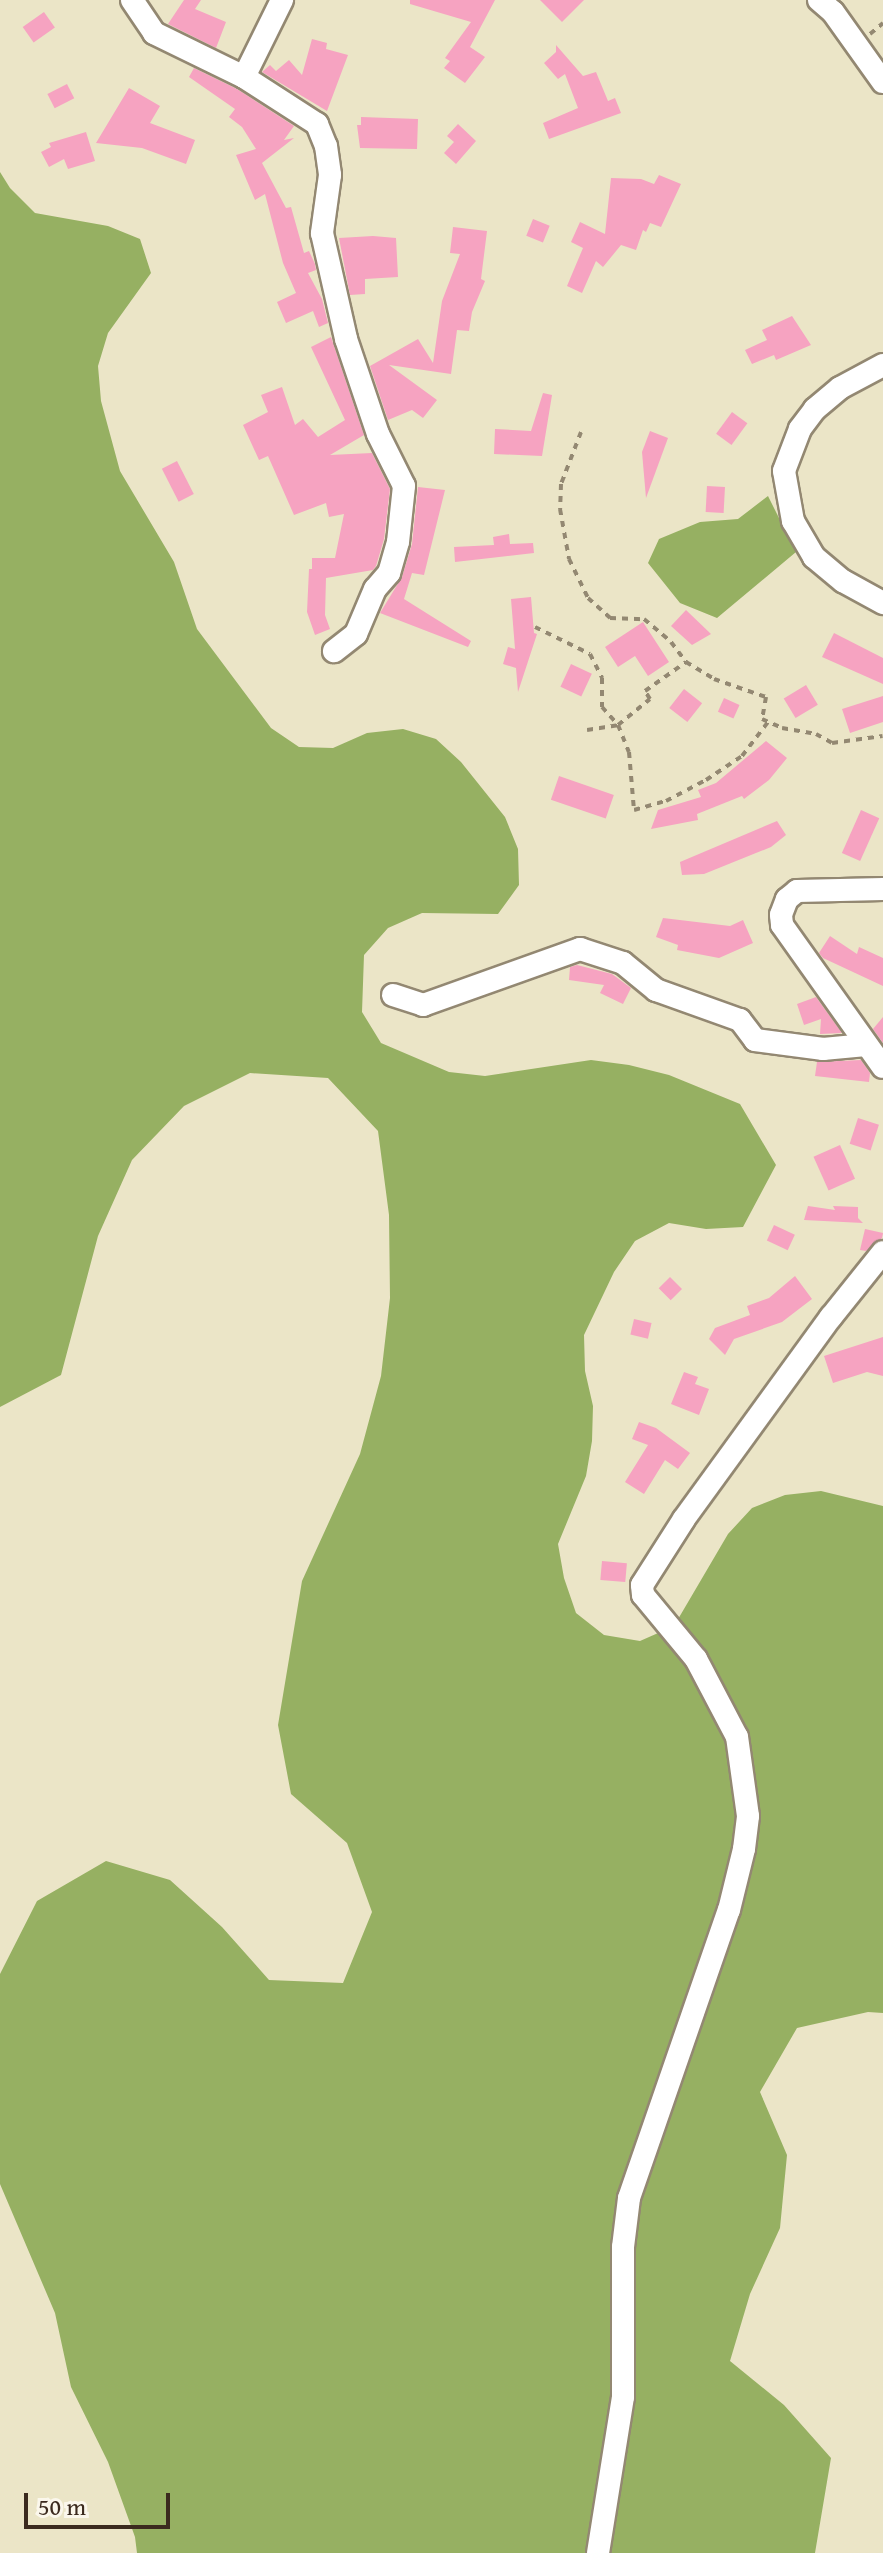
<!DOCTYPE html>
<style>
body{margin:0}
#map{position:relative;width:883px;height:2553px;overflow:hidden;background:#ebe5c7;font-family:"Gentium Book Plus",serif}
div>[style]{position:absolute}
.forest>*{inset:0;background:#96b062}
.building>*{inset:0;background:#f6a3c1;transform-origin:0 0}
.path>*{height:4px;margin-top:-2px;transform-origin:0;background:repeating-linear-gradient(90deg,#938872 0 6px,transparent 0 12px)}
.roads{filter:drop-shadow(2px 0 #938872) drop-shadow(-2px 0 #938872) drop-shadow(0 2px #938872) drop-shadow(0 -2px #938872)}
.minor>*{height:22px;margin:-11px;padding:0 11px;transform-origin:11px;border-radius:11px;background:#fff}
span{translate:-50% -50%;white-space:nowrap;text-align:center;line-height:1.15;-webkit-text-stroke:6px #fbf7ec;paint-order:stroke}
.scale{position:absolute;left:24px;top:2493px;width:146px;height:36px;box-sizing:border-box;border:4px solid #3b2a1e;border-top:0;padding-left:10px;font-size:24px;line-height:28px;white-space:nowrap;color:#3b2a1e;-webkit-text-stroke:6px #fbf7ec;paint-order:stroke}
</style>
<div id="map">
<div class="forest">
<i style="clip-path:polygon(0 172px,10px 188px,35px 213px,108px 226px,140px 239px,151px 273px,108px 333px,98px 366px,101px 401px,120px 471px,174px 562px,197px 629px,271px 728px,299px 747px,333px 748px,367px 733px,403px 729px,436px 739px,461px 762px,505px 817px,518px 849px,519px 885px,498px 914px,422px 913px,388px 928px,364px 955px,362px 1012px,381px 1043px,449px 1072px,485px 1076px,591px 1060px,629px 1065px,669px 1075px,740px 1104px,776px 1165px,743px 1227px,706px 1229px,669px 1223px,635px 1241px,614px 1272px,584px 1335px,585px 1371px,593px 1406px,592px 1441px,586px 1476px,558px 1544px,564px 1578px,576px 1613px,604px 1635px,640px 1641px,674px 1626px,728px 1534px,752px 1508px,785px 1495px,821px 1491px,883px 1506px,883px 2013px,868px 2012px,797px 2028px,760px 2092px,787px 2155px,780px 2228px,750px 2294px,730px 2361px,784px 2405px,831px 2458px,815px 2553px,137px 2553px,135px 2537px,108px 2462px,71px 2387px,55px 2313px,0 2184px,0 1974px,37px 1901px,106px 1861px,170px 1880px,222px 1927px,269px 1980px,343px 1983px,372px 1912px,347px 1843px,291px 1794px,278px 1725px,302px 1581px,360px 1454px,381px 1376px,390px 1298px,389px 1215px,378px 1131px,328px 1078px,250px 1073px,184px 1106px,132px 1160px,98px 1236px,61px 1375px,0 1407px)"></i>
<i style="clip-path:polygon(768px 496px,796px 552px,717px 618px,680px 603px,648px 563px,659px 539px,700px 522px,738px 519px)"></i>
</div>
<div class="building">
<i style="clip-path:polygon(184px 0,201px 0,195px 9px,226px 22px,216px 48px,168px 24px)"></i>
<i style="clip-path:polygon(410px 0,495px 0,470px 47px,485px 57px,465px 83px,444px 68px,450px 61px,445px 58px,471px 22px,410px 4px)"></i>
<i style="clip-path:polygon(540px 0,584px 0,562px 22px)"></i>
<i style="left:44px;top:12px;width:19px;height:26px;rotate:55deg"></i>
<i style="clip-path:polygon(312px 39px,327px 43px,326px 49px,348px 55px,327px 111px,262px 72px,270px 65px,276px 71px,289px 60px,302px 75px)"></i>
<i style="clip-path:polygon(556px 45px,583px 76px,596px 72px,608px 101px,615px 98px,621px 113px,549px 139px,543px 123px,578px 108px,565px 74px,558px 79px,544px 63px,556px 52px)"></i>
<i style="clip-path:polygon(194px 68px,237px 89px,294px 126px,284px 140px,294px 138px,262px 163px,286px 208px,291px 207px,304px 253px,309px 251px,315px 264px,316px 270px,308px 273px,322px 299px,328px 323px,319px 327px,313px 311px,286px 323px,277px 302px,296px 293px,283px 263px,265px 194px,255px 200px,236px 155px,256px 149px,242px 127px,229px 117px,235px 109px,189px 77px)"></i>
<i style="left:67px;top:84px;width:16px;height:22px;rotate:63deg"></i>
<i style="clip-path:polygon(129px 88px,160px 106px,150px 123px,195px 140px,186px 164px,142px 148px,96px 143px)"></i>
<i style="clip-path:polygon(361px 117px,418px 119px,417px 149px,360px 148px,357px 125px,361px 125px)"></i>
<i style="clip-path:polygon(458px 124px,476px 141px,456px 164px,444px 153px,454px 142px,447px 136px)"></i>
<i style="clip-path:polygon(86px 132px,95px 161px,68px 169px,64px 159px,49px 167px,41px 152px,51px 147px,49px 143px)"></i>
<i style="clip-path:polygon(659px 175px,681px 184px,661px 227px,650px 223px,646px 232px,643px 230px,636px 250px,621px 245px,603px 267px,596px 261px,582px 293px,567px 286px,583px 248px,571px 242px,580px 222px,605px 234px,611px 178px,641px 179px,654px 184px)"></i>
<i style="left:533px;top:219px;width:18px;height:18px;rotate:22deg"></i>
<i style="clip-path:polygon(453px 227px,487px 231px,481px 279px,485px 281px,472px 312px,469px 331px,457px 330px,451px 374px,389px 365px,437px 400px,423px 418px,412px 410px,388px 420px,370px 366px,418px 339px,433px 363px,442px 301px,460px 254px,450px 253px)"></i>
<i style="clip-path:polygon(373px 236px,396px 238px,398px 277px,365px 279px,365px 294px,350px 295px,339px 238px)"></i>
<i style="clip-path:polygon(792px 316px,811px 345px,776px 360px,774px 355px,752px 364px,745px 350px,767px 340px,762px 330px)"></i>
<i style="clip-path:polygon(331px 337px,364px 435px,330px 455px,372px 453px,390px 489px,384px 539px,376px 566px,373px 570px,326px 578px,325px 615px,330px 629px,315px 635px,307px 612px,309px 569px,312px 569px,312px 558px,335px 558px,344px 514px,329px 517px,326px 503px,294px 515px,268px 456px,259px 460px,243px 425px,268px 412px,261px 395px,282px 387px,295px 425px,303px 419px,318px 437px,345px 420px,311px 347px)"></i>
<i style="clip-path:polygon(543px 393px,552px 395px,542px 456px,494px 454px,495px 429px,531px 431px)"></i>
<i style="left:732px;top:412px;width:19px;height:27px;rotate:36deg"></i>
<i style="clip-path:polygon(650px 431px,668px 438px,646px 498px,642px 452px)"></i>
<i style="left:177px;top:461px;width:37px;height:17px;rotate:63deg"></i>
<i style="left:707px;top:486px;width:18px;height:26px;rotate:3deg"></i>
<i style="clip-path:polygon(418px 487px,445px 490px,424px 575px,412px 573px,404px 599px,471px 641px,468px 647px,380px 613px,402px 577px,412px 544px)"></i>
<i style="clip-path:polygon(509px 534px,510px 544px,533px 543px,534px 553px,455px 562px,454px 547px,494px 545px,493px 537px)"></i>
<i style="clip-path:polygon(531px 597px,534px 633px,537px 634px,518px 692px,516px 668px,503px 664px,508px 647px,515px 649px,511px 599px)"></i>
<i style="clip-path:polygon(686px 610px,711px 634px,692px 645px,671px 626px)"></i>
<i style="clip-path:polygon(643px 622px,669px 662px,648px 676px,635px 656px,618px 667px,605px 647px)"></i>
<i style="clip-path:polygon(834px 633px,883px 658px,883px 684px,822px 657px)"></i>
<i style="left:571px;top:664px;width:23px;height:25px;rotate:25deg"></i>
<i style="left:806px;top:685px;width:23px;height:26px;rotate:59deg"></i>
<i style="left:684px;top:689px;width:23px;height:24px;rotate:38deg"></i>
<i style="clip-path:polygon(883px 696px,883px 722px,850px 733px,842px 709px)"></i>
<i style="left:724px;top:698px;width:17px;height:15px;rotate:24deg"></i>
<i style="clip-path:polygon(766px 741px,787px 758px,769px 780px,744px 799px,742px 796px,697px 814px,698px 820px,651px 829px,658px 810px,701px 797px,698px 790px,716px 783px)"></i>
<i style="left:559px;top:776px;width:58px;height:25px;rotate:19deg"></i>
<i style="left:861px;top:810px;width:20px;height:47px;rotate:24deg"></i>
<i style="clip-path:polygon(777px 821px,786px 835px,771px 847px,704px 874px,682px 875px,680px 862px)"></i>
<i style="clip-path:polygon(663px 918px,730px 926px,743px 920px,753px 943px,719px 958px,677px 950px,678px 945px,656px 937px)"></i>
<i style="clip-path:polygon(830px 936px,857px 954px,859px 947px,883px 958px,883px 986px,823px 958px,819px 953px)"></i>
<i style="clip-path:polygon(577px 965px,612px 974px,631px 988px,623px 1004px,600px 993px,604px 985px,569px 980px,570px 967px)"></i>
<i style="clip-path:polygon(816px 997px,842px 1033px,820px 1034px,821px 1019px,804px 1025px,797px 1004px)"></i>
<i style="clip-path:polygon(883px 1017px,883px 1043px,873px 1029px)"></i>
<i style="clip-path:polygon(861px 1060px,870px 1073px,869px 1082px,815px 1076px,817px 1062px)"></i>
<i style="left:858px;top:1118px;width:22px;height:27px;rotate:18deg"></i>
<i style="left:840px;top:1145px;width:37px;height:29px;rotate:66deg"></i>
<i style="clip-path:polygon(808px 1206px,835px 1210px,833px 1206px,858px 1207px,858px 1218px,863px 1223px,804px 1220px)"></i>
<i style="left:774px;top:1225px;width:23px;height:17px;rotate:25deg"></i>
<i style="clip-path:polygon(865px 1229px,883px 1233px,882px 1238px,866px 1251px,860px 1250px)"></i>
<i style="clip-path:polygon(795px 1276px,812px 1299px,782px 1322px,734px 1339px,725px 1355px,709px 1339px,715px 1328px,750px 1315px,747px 1306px,769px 1298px)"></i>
<i style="left:670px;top:1277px;width:17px;height:16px;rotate:45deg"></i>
<i style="left:634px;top:1319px;width:18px;height:16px;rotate:13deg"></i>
<i style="clip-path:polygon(883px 1337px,883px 1376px,867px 1372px,833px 1383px,824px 1356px)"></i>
<i style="clip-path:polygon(684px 1372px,698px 1377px,695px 1384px,709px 1389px,699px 1415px,671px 1404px)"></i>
<i style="clip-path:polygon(639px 1422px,656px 1428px,690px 1453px,678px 1469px,665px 1460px,644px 1494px,625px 1482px,648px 1445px,632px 1439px)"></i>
<i style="left:602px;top:1561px;width:25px;height:19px;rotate:5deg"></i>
</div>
<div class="path">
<i style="left:870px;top:34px;width:17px;rotate:-40deg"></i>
<i style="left:581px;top:432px;width:56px;rotate:111deg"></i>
<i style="left:561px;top:484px;width:25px;rotate:92deg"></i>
<i style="left:560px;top:509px;width:51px;rotate:79.8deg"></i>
<i style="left:569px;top:559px;width:43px;rotate:64deg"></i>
<i style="left:588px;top:598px;width:30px;rotate:42deg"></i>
<i style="left:610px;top:618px;width:34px;rotate:2deg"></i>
<i style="left:644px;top:619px;width:35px;rotate:40deg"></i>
<i style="left:671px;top:642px;width:25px;rotate:53deg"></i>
<i style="left:686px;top:662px;width:33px;rotate:31deg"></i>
<i style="left:714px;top:679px;width:55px;rotate:19.1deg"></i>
<i style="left:766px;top:697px;width:22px;rotate:100deg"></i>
<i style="left:762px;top:719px;width:22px;rotate:24deg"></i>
<i style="left:782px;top:728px;width:35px;rotate:10deg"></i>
<i style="left:816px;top:734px;width:18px;rotate:29deg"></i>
<i style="left:832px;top:743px;width:51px;rotate:-7.8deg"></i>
<i style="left:535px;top:627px;width:61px;rotate:26.1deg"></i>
<i style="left:590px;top:654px;width:27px;rotate:63deg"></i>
<i style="left:602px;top:678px;width:29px;rotate:90deg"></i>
<i style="left:602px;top:707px;width:24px;rotate:48deg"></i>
<i style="left:618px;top:725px;width:29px;rotate:68deg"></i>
<i style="left:629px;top:752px;width:58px;rotate:85.1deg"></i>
<i style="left:634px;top:810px;width:33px;rotate:-16deg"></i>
<i style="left:666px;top:801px;width:45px;rotate:-27.7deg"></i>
<i style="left:706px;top:780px;width:43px;rotate:-33.7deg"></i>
<i style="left:742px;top:756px;width:43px;rotate:-52.6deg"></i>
<i style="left:587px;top:730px;width:31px;rotate:-9deg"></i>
<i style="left:618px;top:725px;width:41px;rotate:-39.1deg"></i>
<i style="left:650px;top:699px;width:9px;rotate:-122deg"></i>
<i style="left:645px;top:691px;width:50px;rotate:-35.3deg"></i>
</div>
<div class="roads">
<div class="minor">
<i style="left:132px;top:0;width:40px;rotate:56deg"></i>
<i style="left:154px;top:33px;width:100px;rotate:26.1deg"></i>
<i style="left:244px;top:77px;width:87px;rotate:32.8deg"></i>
<i style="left:317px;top:124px;width:24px;rotate:68deg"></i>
<i style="left:326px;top:146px;width:29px;rotate:82deg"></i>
<i style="left:330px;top:175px;width:59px;rotate:97.9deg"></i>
<i style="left:322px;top:233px;width:109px;rotate:77.2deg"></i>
<i style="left:346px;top:339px;width:100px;rotate:71.4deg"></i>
<i style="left:378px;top:434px;width:58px;rotate:63.4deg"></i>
<i style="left:404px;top:486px;width:56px;rotate:96.1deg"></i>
<i style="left:398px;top:542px;width:32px;rotate:106deg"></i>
<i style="left:389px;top:573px;width:21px;rotate:131deg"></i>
<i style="left:375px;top:589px;width:49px;rotate:112.9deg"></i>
<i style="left:356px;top:634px;width:28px;rotate:142deg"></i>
<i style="left:819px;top:0;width:18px;rotate:41deg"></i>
<i style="left:833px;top:12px;width:86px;rotate:54.5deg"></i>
<i style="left:244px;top:77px;width:86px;rotate:-63.7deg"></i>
<i style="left:883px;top:365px;width:49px;rotate:151.9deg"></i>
<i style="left:840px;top:388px;width:33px;rotate:140deg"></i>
<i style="left:815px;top:409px;width:25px;rotate:127deg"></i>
<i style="left:800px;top:429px;width:45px;rotate:110.9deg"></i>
<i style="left:784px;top:471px;width:51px;rotate:79.8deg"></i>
<i style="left:793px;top:521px;width:42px;rotate:59.7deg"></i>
<i style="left:814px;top:557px;width:38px;rotate:40deg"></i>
<i style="left:843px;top:581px;width:46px;rotate:28.8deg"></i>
<i style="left:883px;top:889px;width:86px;rotate:178.7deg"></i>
<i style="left:797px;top:891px;width:13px;rotate:141deg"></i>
<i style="left:787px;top:899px;width:17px;rotate:111deg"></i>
<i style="left:781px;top:915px;width:10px;rotate:84deg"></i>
<i style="left:782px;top:925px;width:174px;rotate:54.6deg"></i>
<i style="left:393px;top:995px;width:32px;rotate:18deg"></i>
<i style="left:423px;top:1005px;width:167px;rotate:-19.6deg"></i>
<i style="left:580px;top:949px;width:45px;rotate:18deg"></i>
<i style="left:623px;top:963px;width:43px;rotate:39.3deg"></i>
<i style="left:656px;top:990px;width:89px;rotate:19.7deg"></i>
<i style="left:740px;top:1020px;width:25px;rotate:53deg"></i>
<i style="left:755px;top:1040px;width:69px;rotate:7.5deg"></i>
<i style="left:823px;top:1049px;width:43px;rotate:-5.3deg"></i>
<i style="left:598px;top:2553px;width:158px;rotate:-80.9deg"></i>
<i style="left:623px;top:2397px;width:150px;rotate:-90deg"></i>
<i style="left:623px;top:2247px;width:49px;rotate:-83deg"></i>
<i style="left:629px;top:2198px;width:305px;rotate:-70.9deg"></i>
<i style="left:729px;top:1910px;width:63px;rotate:-76.2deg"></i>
<i style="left:744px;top:1849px;width:33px;rotate:-83deg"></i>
<i style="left:748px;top:1816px;width:80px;rotate:-97.9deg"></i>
<i style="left:737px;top:1737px;width:88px;rotate:-117.7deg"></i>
<i style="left:696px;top:1659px;width:83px;rotate:-129.6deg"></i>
<i style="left:643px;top:1595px;width:10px;rotate:-96deg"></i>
<i style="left:642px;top:1585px;width:78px;rotate:-57.5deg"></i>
<i style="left:684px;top:1519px;width:250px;rotate:-54deg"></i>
<i style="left:831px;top:1317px;width:83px;rotate:-51.3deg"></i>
</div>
</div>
<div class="scale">50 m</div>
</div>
